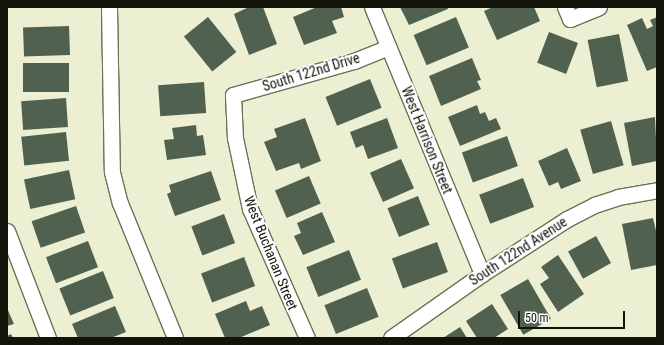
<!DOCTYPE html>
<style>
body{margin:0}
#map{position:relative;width:664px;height:345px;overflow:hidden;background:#edefd2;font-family:"Roboto Condensed",sans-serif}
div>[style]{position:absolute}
.building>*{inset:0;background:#50624f;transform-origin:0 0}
.roads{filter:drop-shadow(1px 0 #6f7057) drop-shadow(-1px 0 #6f7057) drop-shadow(0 1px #6f7057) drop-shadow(0 -1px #6f7057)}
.minor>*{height:15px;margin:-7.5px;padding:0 7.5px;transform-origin:7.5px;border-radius:7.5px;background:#fff}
span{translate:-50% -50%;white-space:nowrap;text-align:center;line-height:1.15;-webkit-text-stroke:4px #fff;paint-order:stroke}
.street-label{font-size:14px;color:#121309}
.frame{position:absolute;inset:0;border:8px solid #121309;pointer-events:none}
.scale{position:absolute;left:518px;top:311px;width:107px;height:18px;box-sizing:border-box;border:2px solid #121309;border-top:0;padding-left:5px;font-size:12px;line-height:14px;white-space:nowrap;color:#121309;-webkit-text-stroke:3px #fff;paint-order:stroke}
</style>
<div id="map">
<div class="building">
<i style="clip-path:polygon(249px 7px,263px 7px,277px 44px,249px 55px,234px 14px)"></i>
<i style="clip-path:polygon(317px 7px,341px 7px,344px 17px,332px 21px,337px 33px,304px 45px,293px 17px)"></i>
<i style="clip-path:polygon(400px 7px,447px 7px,448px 9px,409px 25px)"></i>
<i style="clip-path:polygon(493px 7px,534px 7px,540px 21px,497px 40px,484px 11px)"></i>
<i style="left:208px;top:17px;width:45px;height:31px;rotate:51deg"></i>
<i style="left:456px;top:17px;width:33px;height:46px;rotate:67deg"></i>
<i style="clip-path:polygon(657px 17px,657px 67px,647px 71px,627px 25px,642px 18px,647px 29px,653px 26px,650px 20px)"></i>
<i style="left:69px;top:26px;width:29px;height:46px;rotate:88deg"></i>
<i style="left:549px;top:32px;width:31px;height:33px;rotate:21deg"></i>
<i style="left:619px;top:34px;width:48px;height:32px;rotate:79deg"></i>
<i style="clip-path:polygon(472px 58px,481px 80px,477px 81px,481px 89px,441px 106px,429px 76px)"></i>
<i style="left:69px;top:63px;width:29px;height:46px;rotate:90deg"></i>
<i style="left:370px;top:79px;width:31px;height:48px;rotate:68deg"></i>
<i style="left:204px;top:82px;width:31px;height:46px;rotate:86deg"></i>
<i style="left:66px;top:98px;width:29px;height:45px;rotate:86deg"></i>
<i style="clip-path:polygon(477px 105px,480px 114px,485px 112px,489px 121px,496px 118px,501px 129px,460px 146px,448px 117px)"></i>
<i style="clip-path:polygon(655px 117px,657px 161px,632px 166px,624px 123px)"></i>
<i style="clip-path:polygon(305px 118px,321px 161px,301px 169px,299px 163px,276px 171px,264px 142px,277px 137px,274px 129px)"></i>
<i style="clip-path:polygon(387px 118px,398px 148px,368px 159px,363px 145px,356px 148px,350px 132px)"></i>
<i style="left:611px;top:121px;width:46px;height:32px;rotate:74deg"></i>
<i style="clip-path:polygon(196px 125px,197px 136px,203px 135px,206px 155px,167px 160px,164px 140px,174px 139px,172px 128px)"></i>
<i style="left:66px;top:132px;width:29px;height:45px;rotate:84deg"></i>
<i style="left:507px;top:136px;width:32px;height:48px;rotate:70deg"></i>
<i style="clip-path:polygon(567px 148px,581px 181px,561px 189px,558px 182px,549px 186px,538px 161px)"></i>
<i style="left:401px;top:159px;width:32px;height:34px;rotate:66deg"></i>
<i style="left:69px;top:170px;width:30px;height:46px;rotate:78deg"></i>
<i style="clip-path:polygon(211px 171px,221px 200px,175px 216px,167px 194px,171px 192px,169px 185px)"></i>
<i style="left:309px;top:176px;width:30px;height:37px;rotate:67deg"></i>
<i style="left:523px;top:178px;width:31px;height:47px;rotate:69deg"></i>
<i style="left:418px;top:196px;width:31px;height:33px;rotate:68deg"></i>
<i style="left:76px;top:206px;width:28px;height:47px;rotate:71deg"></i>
<i style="clip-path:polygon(322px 212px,335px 242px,303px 255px,294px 236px,301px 233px,297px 223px)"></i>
<i style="left:224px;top:214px;width:31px;height:35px;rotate:69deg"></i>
<i style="clip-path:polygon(653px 218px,657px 235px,657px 265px,631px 270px,622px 224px)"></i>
<i style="left:596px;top:236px;width:31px;height:32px;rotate:61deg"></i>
<i style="left:88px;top:241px;width:28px;height:45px;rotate:69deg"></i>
<i style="left:437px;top:242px;width:32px;height:48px;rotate:70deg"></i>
<i style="left:349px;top:250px;width:32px;height:46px;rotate:68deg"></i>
<i style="clip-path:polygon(558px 255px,584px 294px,558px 312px,540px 284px,549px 278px,541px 267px)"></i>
<i style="left:244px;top:257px;width:31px;height:46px;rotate:69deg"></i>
<i style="left:103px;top:271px;width:29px;height:47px;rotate:68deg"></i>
<i style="left:528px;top:279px;width:46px;height:32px;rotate:60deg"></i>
<i style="left:367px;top:288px;width:31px;height:46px;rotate:68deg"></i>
<i style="clip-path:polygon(246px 301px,250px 311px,262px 306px,270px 325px,239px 338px,225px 338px,215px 314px)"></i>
<i style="clip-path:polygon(492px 304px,508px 329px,494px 338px,477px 338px,466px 321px)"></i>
<i style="clip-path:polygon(115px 306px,126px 332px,111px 338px,78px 338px,72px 324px)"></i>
<i style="clip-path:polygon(7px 308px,14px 324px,7px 326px)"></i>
<i style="clip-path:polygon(460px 327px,467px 338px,443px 338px)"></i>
<i style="clip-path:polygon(11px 334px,13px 338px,7px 338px,7px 336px)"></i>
</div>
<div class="roads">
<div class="minor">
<i style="left:109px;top:7px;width:165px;rotate:89deg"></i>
<i style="left:112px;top:172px;width:32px;rotate:76deg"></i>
<i style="left:120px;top:203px;width:146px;rotate:67.8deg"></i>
<i style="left:372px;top:7px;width:289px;rotate:67.6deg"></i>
<i style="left:565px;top:7px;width:13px;rotate:67deg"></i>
<i style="left:570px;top:19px;width:31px;rotate:-22deg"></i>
<i style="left:7px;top:231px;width:115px;rotate:69deg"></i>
<i style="left:307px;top:338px;width:141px;rotate:-113.8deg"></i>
<i style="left:250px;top:209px;width:73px;rotate:-101.9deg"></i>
<i style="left:235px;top:138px;width:43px;rotate:-92.7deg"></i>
<i style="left:233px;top:95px;width:126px;rotate:-15.7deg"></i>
<i style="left:354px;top:61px;width:37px;rotate:-22deg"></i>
<i style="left:391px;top:338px;width:111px;rotate:-35.1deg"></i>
<i style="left:482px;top:274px;width:101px;rotate:-32.9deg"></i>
<i style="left:567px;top:219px;width:30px;rotate:-27deg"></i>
<i style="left:594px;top:205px;width:25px;rotate:-18deg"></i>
<i style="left:618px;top:197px;width:40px;rotate:-10deg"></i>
</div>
</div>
<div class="street-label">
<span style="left:311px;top:72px;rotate:-17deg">South 122nd Drive</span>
<span style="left:427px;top:140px;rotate:68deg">West Harrison Street</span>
<span style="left:518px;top:251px;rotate:-33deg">South 122nd Avenue</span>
<span style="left:271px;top:253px;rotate:68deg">West Buchanan Street</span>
</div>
<div class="frame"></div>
<div class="scale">50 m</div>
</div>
